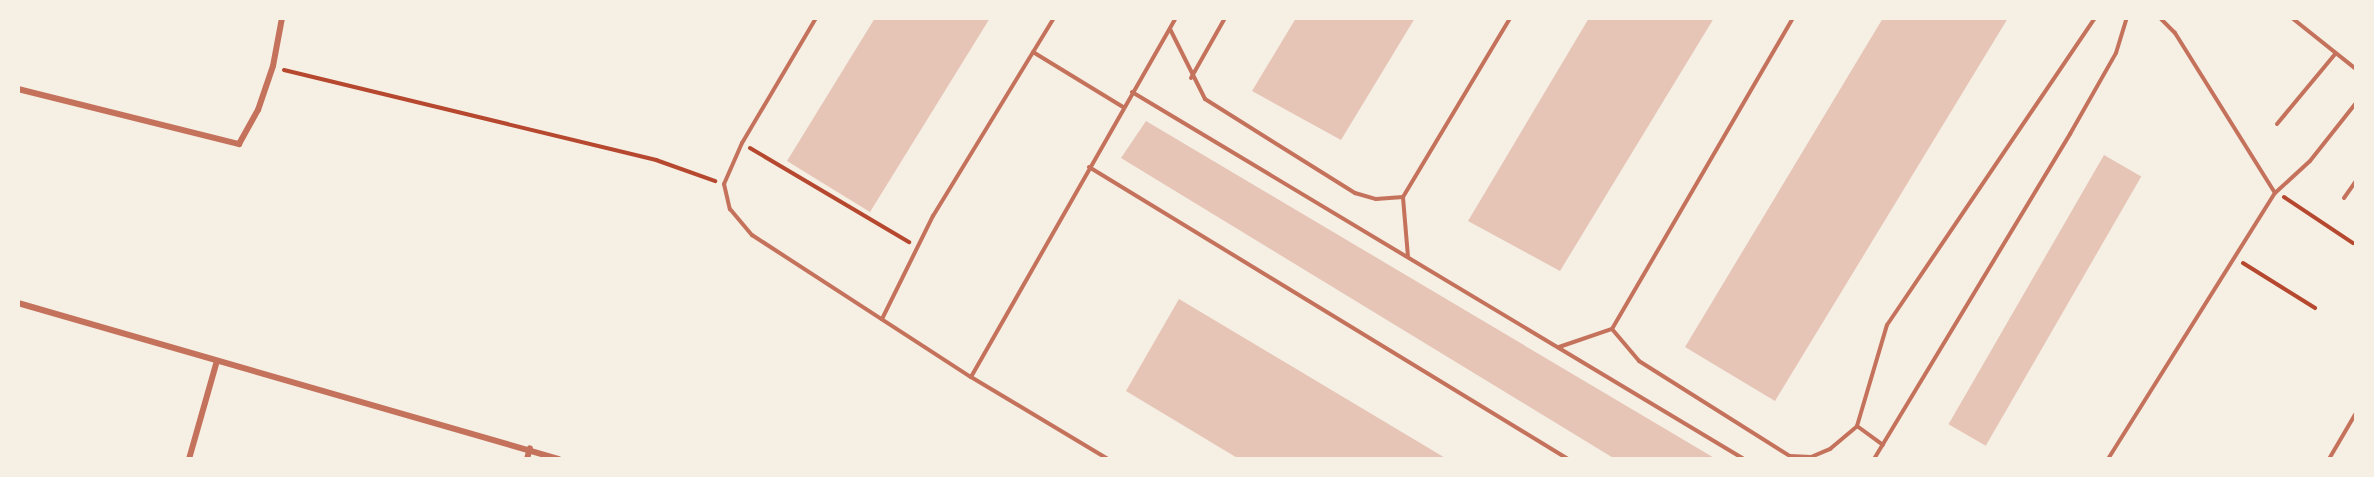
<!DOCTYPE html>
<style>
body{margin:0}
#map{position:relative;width:2374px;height:477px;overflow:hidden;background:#f6efe4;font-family:Raleway,sans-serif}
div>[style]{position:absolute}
.building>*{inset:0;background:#e6c5b7;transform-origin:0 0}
.path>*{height:4px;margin:-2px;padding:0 2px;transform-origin:2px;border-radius:2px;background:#b5482f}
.service>*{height:4px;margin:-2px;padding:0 2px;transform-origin:2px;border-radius:2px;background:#c5725c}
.minor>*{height:6px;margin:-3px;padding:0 3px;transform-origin:3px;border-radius:3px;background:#c5725c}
span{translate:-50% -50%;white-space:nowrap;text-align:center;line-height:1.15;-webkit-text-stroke:4.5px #f6efe4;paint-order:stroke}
.frame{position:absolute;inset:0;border:20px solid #f6efe4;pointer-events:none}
</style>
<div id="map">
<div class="building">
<i style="clip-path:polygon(875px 18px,990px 18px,870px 212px,787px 161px)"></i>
<i style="clip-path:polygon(1296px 18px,1415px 18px,1341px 140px,1252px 91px)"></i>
<i style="clip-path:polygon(1589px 18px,1714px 18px,1560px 271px,1468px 221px)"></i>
<i style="clip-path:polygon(1883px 18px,2008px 18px,1775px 401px,1685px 347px)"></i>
<i style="clip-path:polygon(1146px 121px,1716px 459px,1615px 459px,1121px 158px)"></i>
<i style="left:2104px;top:155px;width:43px;height:311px;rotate:30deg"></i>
<i style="clip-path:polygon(1179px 299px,1447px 459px,1239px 459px,1126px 391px)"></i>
</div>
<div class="path">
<i style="left:284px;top:70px;width:383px;rotate:13.6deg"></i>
<i style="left:656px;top:160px;width:63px;rotate:19.6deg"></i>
<i style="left:750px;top:148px;width:185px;rotate:30.6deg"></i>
<i style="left:2284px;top:197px;width:83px;rotate:33.7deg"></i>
<i style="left:2243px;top:263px;width:85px;rotate:32deg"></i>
</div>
<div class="service">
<i style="left:816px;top:18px;width:145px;rotate:120.6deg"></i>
<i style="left:742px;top:143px;width:45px;rotate:113.7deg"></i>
<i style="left:724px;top:184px;width:26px;rotate:77deg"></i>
<i style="left:730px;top:209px;width:34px;rotate:50deg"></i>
<i style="left:752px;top:235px;width:261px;rotate:33deg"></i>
<i style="left:971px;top:377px;width:160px;rotate:30.9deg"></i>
<i style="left:2292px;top:18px;width:82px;rotate:38.6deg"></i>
<i style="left:1170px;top:29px;width:78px;rotate:63.4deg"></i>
<i style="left:1205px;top:99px;width:177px;rotate:32.1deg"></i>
<i style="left:1355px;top:193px;width:22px;rotate:16deg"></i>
<i style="left:1376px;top:199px;width:27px;rotate:-4deg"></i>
<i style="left:1033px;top:52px;width:105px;rotate:31.4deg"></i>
<i style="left:1191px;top:78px;width:69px;rotate:-60.5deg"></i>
<i style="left:1132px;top:92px;width:714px;rotate:30.95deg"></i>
<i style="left:2277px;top:124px;width:92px;rotate:-50.3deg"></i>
<i style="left:1089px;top:167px;width:561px;rotate:31.37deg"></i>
<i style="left:2275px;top:193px;width:47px;rotate:-42.4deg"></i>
<i style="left:2310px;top:161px;width:74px;rotate:-51.6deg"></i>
<i style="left:2344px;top:198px;width:21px;rotate:-55deg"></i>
<i style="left:1408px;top:257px;width:60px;rotate:-94.8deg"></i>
<i style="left:1403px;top:197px;width:209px;rotate:-59.1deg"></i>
<i style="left:882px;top:319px;width:115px;rotate:-63.7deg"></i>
<i style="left:933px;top:216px;width:232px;rotate:-58.6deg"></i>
<i style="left:1612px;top:329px;width:42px;rotate:49.8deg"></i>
<i style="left:1639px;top:361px;width:178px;rotate:32.2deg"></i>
<i style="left:1790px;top:456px;width:21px;rotate:3deg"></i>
<i style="left:1811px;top:457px;width:21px;rotate:-23deg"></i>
<i style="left:1830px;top:449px;width:35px;rotate:-40deg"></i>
<i style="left:1857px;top:426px;width:105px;rotate:-73.5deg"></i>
<i style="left:1887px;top:325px;width:371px;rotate:-55.9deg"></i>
<i style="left:1559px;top:347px;width:56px;rotate:-18.8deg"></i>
<i style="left:1612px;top:329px;width:360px;rotate:-59.8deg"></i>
<i style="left:971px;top:377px;width:413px;rotate:-60.3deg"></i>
<i style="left:1857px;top:426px;width:32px;rotate:36deg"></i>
<i style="left:1874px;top:459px;width:380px;rotate:-58.9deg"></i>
<i style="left:2070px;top:134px;width:93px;rotate:-60.4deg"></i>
<i style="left:2116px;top:53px;width:37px;rotate:-73deg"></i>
<i style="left:2108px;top:459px;width:314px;rotate:-57.9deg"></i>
<i style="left:2275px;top:193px;width:189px;rotate:-122deg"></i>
<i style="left:2175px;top:33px;width:21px;rotate:-135deg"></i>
<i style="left:2329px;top:459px;width:53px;rotate:-59.6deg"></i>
</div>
<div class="minor">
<i style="left:18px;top:89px;width:228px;rotate:14deg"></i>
<i style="left:239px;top:144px;width:39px;rotate:-61deg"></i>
<i style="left:258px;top:110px;width:46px;rotate:-71.2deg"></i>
<i style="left:273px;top:66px;width:49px;rotate:-79.4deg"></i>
<i style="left:18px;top:303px;width:563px;rotate:16.09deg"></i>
<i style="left:189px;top:459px;width:102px;rotate:-74.1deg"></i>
<i style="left:527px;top:459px;width:11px;rotate:-75deg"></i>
</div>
<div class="frame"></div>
</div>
